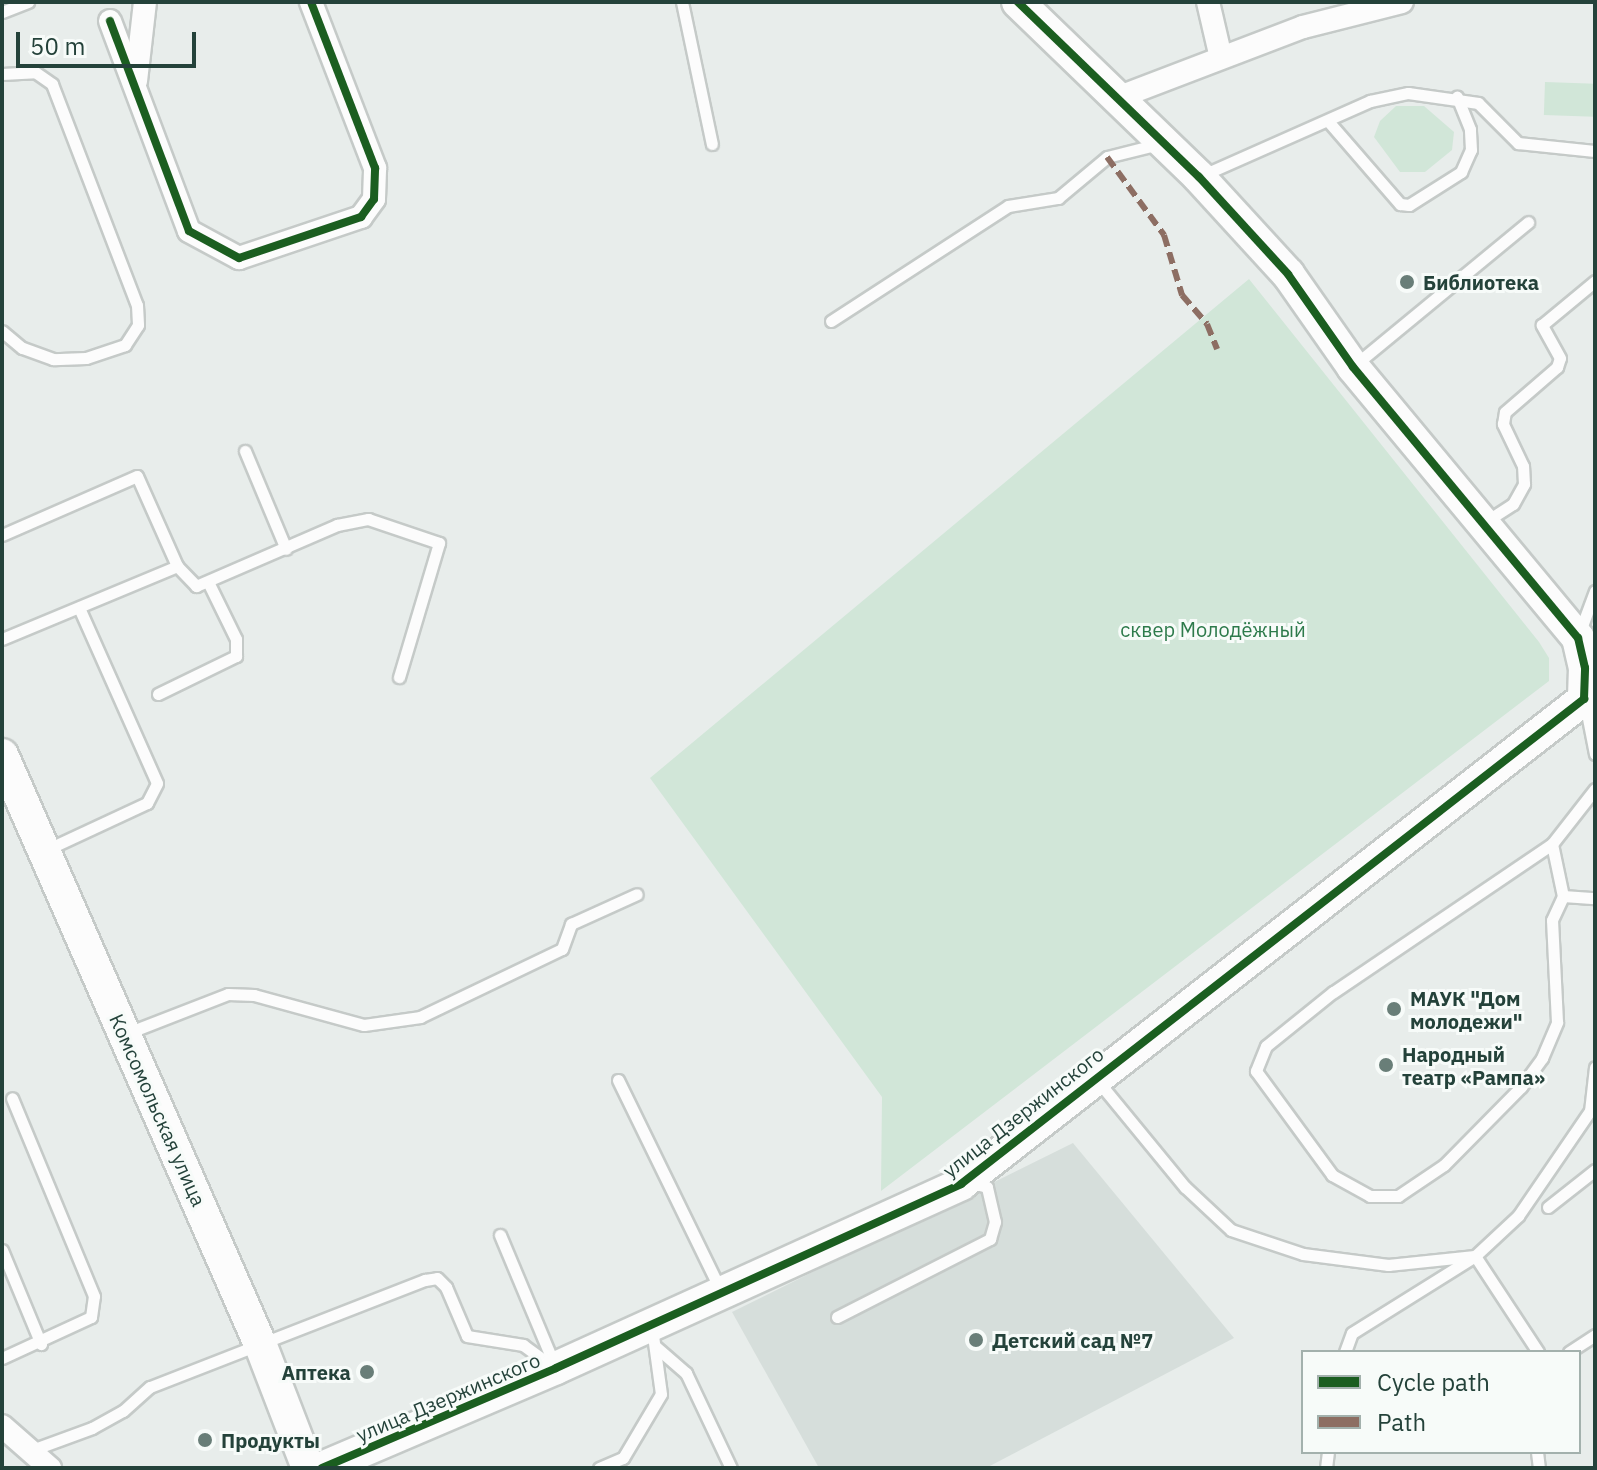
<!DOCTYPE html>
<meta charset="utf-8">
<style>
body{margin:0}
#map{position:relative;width:1597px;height:1470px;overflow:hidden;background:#e8edeb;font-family:"IBM Plex Sans",sans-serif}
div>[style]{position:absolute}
.built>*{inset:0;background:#d6dedb}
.green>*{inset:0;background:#d1e6d8;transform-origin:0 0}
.roads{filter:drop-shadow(2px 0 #c5cac8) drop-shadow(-2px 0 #c5cac8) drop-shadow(0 2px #c5cac8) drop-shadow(0 -2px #c5cac8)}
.lane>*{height:11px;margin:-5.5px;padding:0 5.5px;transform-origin:5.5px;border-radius:5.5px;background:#fcfcfc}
.street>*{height:22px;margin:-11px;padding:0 11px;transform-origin:11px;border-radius:11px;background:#fcfcfc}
.secondary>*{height:32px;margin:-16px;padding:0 16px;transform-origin:16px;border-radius:16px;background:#fcfcfc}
.quiet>*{height:6px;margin-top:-3px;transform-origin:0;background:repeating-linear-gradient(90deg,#8d6e63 0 12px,transparent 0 18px)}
.cycleway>*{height:8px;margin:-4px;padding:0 4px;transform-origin:4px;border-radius:4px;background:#1b5e20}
.dots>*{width:22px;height:22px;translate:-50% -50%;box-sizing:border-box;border:4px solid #f7fbf9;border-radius:50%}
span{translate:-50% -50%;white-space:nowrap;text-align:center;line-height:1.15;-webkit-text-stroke:6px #f7fbf9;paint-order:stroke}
.poi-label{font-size:20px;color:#24423a;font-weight:700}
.left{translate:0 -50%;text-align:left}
.right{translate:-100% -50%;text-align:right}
.park-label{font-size:20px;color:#2d7a4b}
.street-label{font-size:20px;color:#24423a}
.frame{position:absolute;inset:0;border:4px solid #24423a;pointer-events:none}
.legend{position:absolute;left:1301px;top:1350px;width:280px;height:104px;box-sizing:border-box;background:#f7fbf9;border:2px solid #a3b1ad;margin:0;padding:10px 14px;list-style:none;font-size:24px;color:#24423a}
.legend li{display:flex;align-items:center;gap:16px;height:40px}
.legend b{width:40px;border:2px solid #a3b1ad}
.scale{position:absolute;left:16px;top:32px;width:180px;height:36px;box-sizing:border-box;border:4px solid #24423a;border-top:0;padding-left:10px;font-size:24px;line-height:28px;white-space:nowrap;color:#24423a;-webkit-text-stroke:6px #f7fbf9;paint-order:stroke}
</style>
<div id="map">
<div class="built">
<i style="clip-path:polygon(1073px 1143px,1234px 1338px,986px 1468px,819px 1468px,732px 1312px)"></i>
</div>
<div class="green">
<i style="left:1545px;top:82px;width:50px;height:33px;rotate:2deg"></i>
<i style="clip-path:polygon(1396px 106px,1424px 106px,1454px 132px,1452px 150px,1425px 172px,1400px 172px,1374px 137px,1380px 121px)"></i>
<i style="clip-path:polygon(1249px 279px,1539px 642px,1549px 658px,1549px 681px,881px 1191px,882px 1097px,650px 778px)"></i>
</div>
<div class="roads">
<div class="lane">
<i style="left:682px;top:2px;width:145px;rotate:78.1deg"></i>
<i style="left:2px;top:12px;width:28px;rotate:-21deg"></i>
<i style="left:2px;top:74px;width:33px;rotate:-3deg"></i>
<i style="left:35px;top:72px;width:21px;rotate:35deg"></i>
<i style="left:52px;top:84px;width:237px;rotate:69deg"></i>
<i style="left:137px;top:305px;width:20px;rotate:87deg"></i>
<i style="left:138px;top:325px;width:24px;rotate:123deg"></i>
<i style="left:125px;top:345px;width:41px;rotate:161.6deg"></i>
<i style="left:86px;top:358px;width:33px;rotate:178deg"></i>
<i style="left:53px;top:359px;width:33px;rotate:-160deg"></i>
<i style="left:22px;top:348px;width:26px;rotate:-140deg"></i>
<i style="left:1328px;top:121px;width:110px;rotate:49.1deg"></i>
<i style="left:1400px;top:204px;width:9px;rotate:6deg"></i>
<i style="left:1409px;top:205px;width:62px;rotate:-32.4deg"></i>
<i style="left:1461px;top:172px;width:24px;rotate:-66deg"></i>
<i style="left:1471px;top:150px;width:21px;rotate:-93deg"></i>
<i style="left:1470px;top:129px;width:35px;rotate:-112deg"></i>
<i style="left:1203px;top:175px;width:183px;rotate:-23.9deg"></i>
<i style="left:1370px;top:101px;width:39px;rotate:-12deg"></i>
<i style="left:1408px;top:93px;width:71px;rotate:8.1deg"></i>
<i style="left:1478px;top:103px;width:57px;rotate:45deg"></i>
<i style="left:1518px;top:143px;width:77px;rotate:5.9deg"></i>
<i style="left:831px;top:321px;width:211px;rotate:-33deg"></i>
<i style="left:1008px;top:206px;width:51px;rotate:-9.1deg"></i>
<i style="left:1058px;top:198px;width:64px;rotate:-39.9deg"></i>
<i style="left:1107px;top:157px;width:54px;rotate:-14deg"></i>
<i style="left:1356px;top:364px;width:223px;rotate:-39.5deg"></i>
<i style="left:245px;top:451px;width:106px;rotate:67.3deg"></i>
<i style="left:1485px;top:522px;width:33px;rotate:-33deg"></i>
<i style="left:1513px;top:504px;width:23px;rotate:-61deg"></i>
<i style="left:1524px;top:484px;width:18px;rotate:-93deg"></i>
<i style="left:1523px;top:466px;width:47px;rotate:-115.5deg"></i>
<i style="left:1503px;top:424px;width:12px;rotate:-81deg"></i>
<i style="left:1505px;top:412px;width:69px;rotate:-40.9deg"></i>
<i style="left:1557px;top:367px;width:9px;rotate:-72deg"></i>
<i style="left:1560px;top:358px;width:38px;rotate:-119deg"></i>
<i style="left:1542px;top:325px;width:69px;rotate:-39.7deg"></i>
<i style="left:2px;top:535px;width:147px;rotate:-23.6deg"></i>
<i style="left:137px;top:476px;width:98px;rotate:66deg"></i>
<i style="left:177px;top:566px;width:28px;rotate:46deg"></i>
<i style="left:196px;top:586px;width:154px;rotate:-23.4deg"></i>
<i style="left:337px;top:525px;width:32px;rotate:-11deg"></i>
<i style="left:368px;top:519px;width:75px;rotate:18.7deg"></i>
<i style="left:439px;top:543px;width:140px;rotate:106.6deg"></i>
<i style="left:1579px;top:634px;width:46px;rotate:-69.6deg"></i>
<i style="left:2px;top:639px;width:190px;rotate:-22.6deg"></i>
<i style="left:158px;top:694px;width:87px;rotate:-26deg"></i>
<i style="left:236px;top:656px;width:17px;rotate:-90deg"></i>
<i style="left:236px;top:639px;width:61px;rotate:-116.1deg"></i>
<i style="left:1585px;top:703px;width:52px;rotate:78.9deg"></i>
<i style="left:1595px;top:789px;width:70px;rotate:128deg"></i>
<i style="left:1552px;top:844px;width:264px;rotate:145.9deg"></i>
<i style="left:1333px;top:992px;width:86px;rotate:141.1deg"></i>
<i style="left:1266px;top:1046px;width:27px;rotate:112deg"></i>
<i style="left:1256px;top:1071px;width:129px;rotate:53.8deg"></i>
<i style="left:1332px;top:1175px;width:43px;rotate:28.9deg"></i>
<i style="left:1370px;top:1196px;width:28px"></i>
<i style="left:1398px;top:1196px;width:55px;rotate:-34deg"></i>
<i style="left:1444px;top:1165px;width:110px;rotate:-45.4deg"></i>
<i style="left:1521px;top:1087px;width:36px;rotate:-54deg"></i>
<i style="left:1542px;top:1058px;width:39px;rotate:-67deg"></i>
<i style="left:1557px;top:1022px;width:102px;rotate:-92.8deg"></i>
<i style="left:1552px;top:920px;width:26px;rotate:-65deg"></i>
<i style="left:1563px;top:896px;width:32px;rotate:4deg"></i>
<i style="left:1552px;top:844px;width:53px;rotate:78.1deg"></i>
<i style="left:48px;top:849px;width:109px;rotate:-24.9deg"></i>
<i style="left:147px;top:803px;width:22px;rotate:-63deg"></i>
<i style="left:157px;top:783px;width:192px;rotate:-114deg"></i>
<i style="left:125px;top:1034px;width:110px;rotate:-21.2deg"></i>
<i style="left:228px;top:994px;width:26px;rotate:2deg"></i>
<i style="left:254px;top:995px;width:114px;rotate:15.3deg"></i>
<i style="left:364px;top:1025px;width:57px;rotate:-8.1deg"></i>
<i style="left:420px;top:1017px;width:157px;rotate:-25.6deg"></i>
<i style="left:562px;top:949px;width:27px;rotate:-70deg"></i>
<i style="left:571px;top:924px;width:72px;rotate:-24.4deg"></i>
<i style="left:618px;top:1080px;width:233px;rotate:64deg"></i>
<i style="left:1097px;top:1080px;width:139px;rotate:50.6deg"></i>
<i style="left:1185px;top:1187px;width:63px;rotate:43.1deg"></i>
<i style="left:1231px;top:1230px;width:76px;rotate:18.4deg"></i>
<i style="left:1303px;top:1254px;width:86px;rotate:7.4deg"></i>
<i style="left:1388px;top:1265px;width:87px;rotate:-5.9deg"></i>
<i style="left:1475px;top:1256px;width:115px;rotate:56.7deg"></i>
<i style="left:1548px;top:1207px;width:60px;rotate:-38.2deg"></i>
<i style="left:500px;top:1235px;width:140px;rotate:67.3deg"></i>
<i style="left:2px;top:1250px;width:102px;rotate:67.5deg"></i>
<i style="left:837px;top:1317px;width:172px;rotate:-27deg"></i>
<i style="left:990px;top:1239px;width:18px;rotate:-74deg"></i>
<i style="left:995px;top:1222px;width:36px;rotate:-103deg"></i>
<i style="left:987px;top:1187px;width:15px;rotate:-164deg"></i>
<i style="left:656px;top:1347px;width:40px;rotate:41deg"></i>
<i style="left:686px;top:1373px;width:105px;rotate:64.7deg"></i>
<i style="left:1345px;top:1352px;width:20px;rotate:-70deg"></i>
<i style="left:1352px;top:1333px;width:145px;rotate:-32deg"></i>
<i style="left:1475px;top:1256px;width:59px;rotate:-42.9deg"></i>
<i style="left:1518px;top:1216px;width:127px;rotate:-55.6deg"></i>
<i style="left:1590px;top:1111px;width:44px;rotate:-83.5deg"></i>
<i style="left:1569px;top:1352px;width:31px;rotate:-33deg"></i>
<i style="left:2px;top:1358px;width:98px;rotate:-24.7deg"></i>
<i style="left:91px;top:1317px;width:21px;rotate:-82deg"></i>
<i style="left:94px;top:1296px;width:214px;rotate:-112.5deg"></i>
<i style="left:32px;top:1450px;width:64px;rotate:-20.1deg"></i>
<i style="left:92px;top:1428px;width:35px;rotate:-29deg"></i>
<i style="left:123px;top:1411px;width:36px;rotate:-42deg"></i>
<i style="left:150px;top:1387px;width:295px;rotate:-21.3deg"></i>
<i style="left:425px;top:1280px;width:12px;rotate:-9deg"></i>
<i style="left:437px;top:1278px;width:13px;rotate:45deg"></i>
<i style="left:446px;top:1287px;width:53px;rotate:66.8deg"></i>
<i style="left:467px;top:1336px;width:57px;rotate:9.1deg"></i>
<i style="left:523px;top:1345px;width:36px;rotate:36deg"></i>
<i style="left:1537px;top:1452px;width:16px;rotate:83deg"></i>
<i style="left:599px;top:1468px;width:26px;rotate:-23deg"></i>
<i style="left:623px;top:1458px;width:74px;rotate:-59.3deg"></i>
<i style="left:661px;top:1394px;width:67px;rotate:-97.8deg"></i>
<i style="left:1326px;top:1468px;width:16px;rotate:-83deg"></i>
</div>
<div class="street">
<i style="left:1208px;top:2px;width:57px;rotate:76.9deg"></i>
<i style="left:110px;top:21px;width:224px;rotate:69.4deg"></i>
<i style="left:189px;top:231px;width:57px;rotate:28.4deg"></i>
<i style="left:239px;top:258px;width:129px;rotate:-18.6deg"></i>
<i style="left:361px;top:217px;width:22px;rotate:-54deg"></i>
<i style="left:374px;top:199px;width:31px;rotate:-88deg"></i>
<i style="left:375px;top:168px;width:178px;rotate:-111.1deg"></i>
<i style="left:136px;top:81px;width:80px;rotate:-83.5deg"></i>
<i style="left:1117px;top:98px;width:199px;rotate:-20.9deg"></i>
<i style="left:1303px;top:27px;width:102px;rotate:-14.2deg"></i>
<i style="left:2px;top:1426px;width:64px;rotate:41.2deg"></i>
</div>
<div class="secondary">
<i style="left:1018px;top:2px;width:252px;rotate:44deg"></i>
<i style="left:1199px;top:177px;width:132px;rotate:47.5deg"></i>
<i style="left:1288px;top:274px;width:113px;rotate:55deg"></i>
<i style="left:1353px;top:367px;width:352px;rotate:50.3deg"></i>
<i style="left:1578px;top:638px;width:31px;rotate:77deg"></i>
<i style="left:1585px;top:668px;width:31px;rotate:92deg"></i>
<i style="left:2px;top:755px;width:645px;rotate:66.34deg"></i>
<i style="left:261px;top:1346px;width:131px;rotate:68.9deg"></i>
<i style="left:322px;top:1468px;width:254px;rotate:-23.1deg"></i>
<i style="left:556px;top:1368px;width:445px;rotate:-24.4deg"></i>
<i style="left:961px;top:1184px;width:790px;rotate:-37.9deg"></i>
</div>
</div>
<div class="quiet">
<i style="left:1107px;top:157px;width:97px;rotate:53.8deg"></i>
<i style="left:1164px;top:235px;width:63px;rotate:73.3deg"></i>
<i style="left:1182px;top:295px;width:38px;rotate:49deg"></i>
<i style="left:1207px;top:324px;width:27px;rotate:68deg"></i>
</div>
<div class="cycleway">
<i style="left:110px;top:21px;width:224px;rotate:69.4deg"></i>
<i style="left:189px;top:231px;width:57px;rotate:28.4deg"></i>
<i style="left:239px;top:258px;width:129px;rotate:-18.6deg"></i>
<i style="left:361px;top:217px;width:22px;rotate:-54deg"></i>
<i style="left:374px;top:199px;width:31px;rotate:-88deg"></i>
<i style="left:375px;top:168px;width:178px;rotate:-111.1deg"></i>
<i style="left:322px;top:1468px;width:254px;rotate:-23.1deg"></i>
<i style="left:556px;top:1368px;width:445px;rotate:-24.4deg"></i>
<i style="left:961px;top:1184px;width:790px;rotate:-37.9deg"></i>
<i style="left:1584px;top:699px;width:31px;rotate:-88deg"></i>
<i style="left:1585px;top:668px;width:31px;rotate:-103deg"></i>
<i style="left:1578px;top:638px;width:352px;rotate:-129.7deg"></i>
<i style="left:1353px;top:367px;width:113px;rotate:-125deg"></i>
<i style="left:1288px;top:274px;width:132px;rotate:-132.5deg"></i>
<i style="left:1199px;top:177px;width:252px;rotate:-136deg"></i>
</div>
<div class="dots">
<i style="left:1407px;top:282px;background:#697e78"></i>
<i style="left:1394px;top:1009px;background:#697e78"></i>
<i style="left:1386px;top:1065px;background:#697e78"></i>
<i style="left:976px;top:1340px;background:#697e78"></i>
<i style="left:367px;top:1372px;background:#697e78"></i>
<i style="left:205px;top:1440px;background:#697e78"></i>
</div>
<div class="poi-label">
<span class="left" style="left:1423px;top:282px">Библиотека</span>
<span class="left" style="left:1410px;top:1010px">МАУК "Дом<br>молодежи"</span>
<span class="left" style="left:1402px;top:1066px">Народный<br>театр «Рампа»</span>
<span class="left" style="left:992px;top:1340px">Детский сад №7</span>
<span class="right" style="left:351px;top:1372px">Аптека</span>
<span class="left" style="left:221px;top:1440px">Продукты</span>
</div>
<div class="park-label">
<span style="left:1213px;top:629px">сквер Молодёжный</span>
</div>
<div class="street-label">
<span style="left:158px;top:1110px;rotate:66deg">Комсомольская улица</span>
<span style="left:1023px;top:1112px;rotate:-38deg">улица Дзержинского</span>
<span style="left:448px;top:1397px;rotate:-23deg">улица Дзержинского</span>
</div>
<div class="frame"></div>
<ul class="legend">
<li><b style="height:10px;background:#1b5e20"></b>Cycle path</li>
<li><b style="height:10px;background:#8d6e63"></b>Path</li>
</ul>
<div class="scale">50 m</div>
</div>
